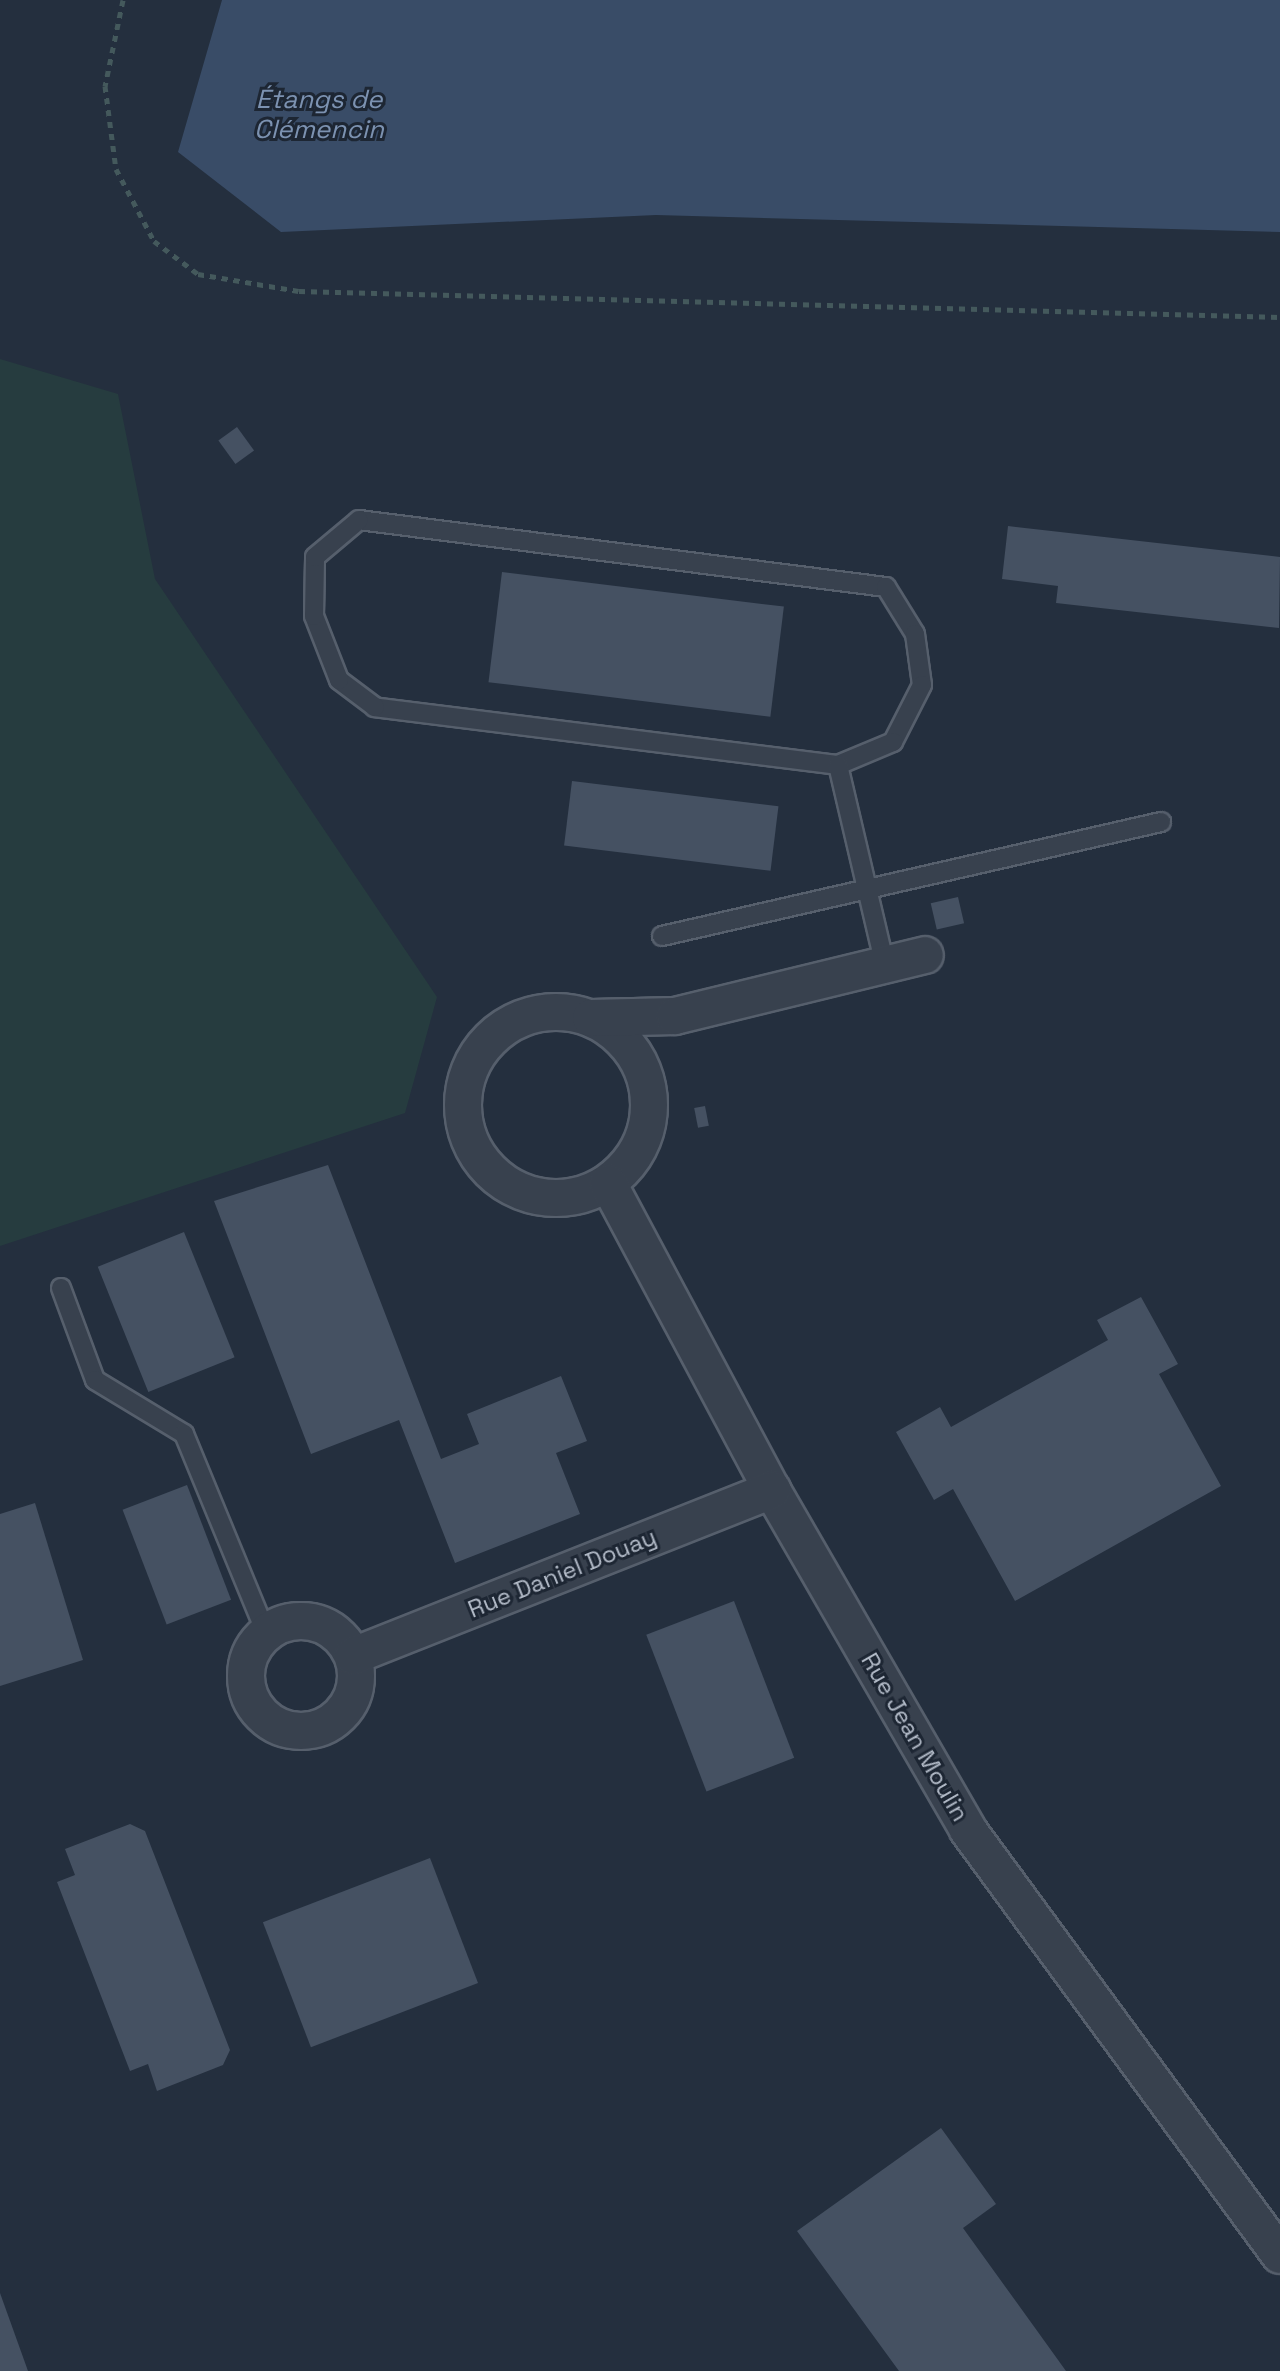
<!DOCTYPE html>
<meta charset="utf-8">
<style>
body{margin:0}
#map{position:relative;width:1280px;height:2371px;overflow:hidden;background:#242f3e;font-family:"Space Grotesk",sans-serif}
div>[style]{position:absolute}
.green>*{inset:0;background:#263c3f}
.water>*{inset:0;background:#394c67}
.building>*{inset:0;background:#455162;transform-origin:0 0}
.path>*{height:5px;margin-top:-2.5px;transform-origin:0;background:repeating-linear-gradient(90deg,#44595c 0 6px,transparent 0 12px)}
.roads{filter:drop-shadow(2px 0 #565f6c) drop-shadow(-2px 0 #565f6c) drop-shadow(0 2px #565f6c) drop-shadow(0 -2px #565f6c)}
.lane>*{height:18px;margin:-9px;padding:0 9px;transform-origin:9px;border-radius:9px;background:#38414e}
.street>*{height:36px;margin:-18px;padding:0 18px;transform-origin:18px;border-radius:18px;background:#38414e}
.street>.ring{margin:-18px;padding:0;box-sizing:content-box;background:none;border:36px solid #38414e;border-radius:50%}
span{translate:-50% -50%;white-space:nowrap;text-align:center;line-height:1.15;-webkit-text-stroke:6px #1d2633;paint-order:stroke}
.street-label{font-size:24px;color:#b4bcc9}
.water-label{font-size:26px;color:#7c92b1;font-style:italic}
</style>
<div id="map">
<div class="green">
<i style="clip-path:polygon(0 359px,118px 394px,155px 579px,437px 997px,405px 1113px,0 1246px)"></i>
</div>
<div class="water">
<i style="clip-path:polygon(222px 0,1280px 0,1280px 232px,656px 215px,281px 232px,178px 152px)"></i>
</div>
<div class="building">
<i style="left:237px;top:427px;width:29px;height:23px;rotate:54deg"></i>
<i style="clip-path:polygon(1008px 526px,1280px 557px,1279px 628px,1056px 603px,1058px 586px,1002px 579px)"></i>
<i style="left:502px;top:572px;width:284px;height:111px;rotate:7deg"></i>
<i style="left:572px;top:781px;width:208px;height:65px;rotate:7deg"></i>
<i style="left:958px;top:897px;width:27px;height:28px;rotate:77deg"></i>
<i style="left:705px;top:1106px;width:20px;height:11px;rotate:79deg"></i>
<i style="clip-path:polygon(328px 1165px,441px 1459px,479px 1444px,467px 1414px,561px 1376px,587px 1441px,556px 1453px,580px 1514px,455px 1563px,399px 1420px,311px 1454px,214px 1201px)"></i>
<i style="left:184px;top:1232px;width:135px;height:93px;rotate:68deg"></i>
<i style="clip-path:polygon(1141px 1297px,1178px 1364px,1159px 1374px,1221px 1486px,1015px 1601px,953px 1489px,934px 1500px,896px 1432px,940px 1407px,951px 1427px,1108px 1340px,1097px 1320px)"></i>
<i style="left:187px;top:1485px;width:123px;height:69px;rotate:69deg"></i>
<i style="clip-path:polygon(35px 1503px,83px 1660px,0 1686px,0 1514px)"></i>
<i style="left:734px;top:1601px;width:168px;height:94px;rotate:69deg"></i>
<i style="clip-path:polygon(130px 1824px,145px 1831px,230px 2050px,223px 2065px,157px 2091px,148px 2064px,130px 2071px,57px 1882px,75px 1875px,65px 1849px)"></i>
<i style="left:430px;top:1858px;width:134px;height:179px;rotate:69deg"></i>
<i style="clip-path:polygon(941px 2128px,996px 2204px,963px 2228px,1066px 2371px,899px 2371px,797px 2231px)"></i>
<i style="clip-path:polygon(0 2293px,28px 2371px,0 2371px)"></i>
</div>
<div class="path">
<i style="left:123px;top:0;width:88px;rotate:101.8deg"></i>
<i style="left:105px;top:86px;width:84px;rotate:82.5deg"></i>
<i style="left:116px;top:169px;width:81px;rotate:62.2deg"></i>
<i style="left:154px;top:241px;width:55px;rotate:36.9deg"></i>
<i style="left:198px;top:274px;width:102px;rotate:9.6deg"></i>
<i style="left:299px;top:291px;width:981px;rotate:1.52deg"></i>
</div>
<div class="roads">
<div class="lane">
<i style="left:359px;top:520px;width:531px;rotate:7.25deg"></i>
<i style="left:886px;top:587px;width:55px;rotate:58.3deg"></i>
<i style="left:915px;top:634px;width:51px;rotate:82.2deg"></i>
<i style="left:922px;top:685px;width:64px;rotate:117deg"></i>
<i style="left:893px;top:742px;width:60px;rotate:157.3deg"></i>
<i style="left:838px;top:765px;width:467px;rotate:-172.9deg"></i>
<i style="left:375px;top:707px;width:45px;rotate:-143.1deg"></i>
<i style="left:339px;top:680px;width:69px;rotate:-111.3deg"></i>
<i style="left:314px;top:616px;width:59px;rotate:-89deg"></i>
<i style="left:315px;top:557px;width:57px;rotate:-40.1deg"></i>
<i style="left:838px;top:765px;width:205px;rotate:76.8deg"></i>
<i style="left:662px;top:936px;width:512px;rotate:-12.87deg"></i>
<i style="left:61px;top:1288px;width:98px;rotate:69.7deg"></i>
<i style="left:95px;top:1380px;width:104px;rotate:31.2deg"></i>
<i style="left:184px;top:1434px;width:215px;rotate:67.6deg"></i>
</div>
<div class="street">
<i class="ring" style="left:463px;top:1012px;width:150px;height:150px"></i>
<i style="left:591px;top:1018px;width:84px;rotate:-1.4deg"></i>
<i style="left:675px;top:1016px;width:257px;rotate:-13.7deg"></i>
<i style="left:608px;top:1183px;width:348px;rotate:61.9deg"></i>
<i style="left:772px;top:1490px;width:392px;rotate:60deg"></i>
<i style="left:968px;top:1830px;width:527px;rotate:53.72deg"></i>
<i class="ring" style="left:246px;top:1621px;width:74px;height:74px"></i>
<i style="left:353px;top:1656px;width:451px;rotate:-21.6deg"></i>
</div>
</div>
<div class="street-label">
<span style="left:562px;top:1573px;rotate:-22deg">Rue Daniel Douay</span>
<span style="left:915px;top:1737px;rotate:60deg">Rue Jean Moulin</span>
</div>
<div class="water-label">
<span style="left:319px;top:115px">Étangs de<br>Clémencin</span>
</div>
</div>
